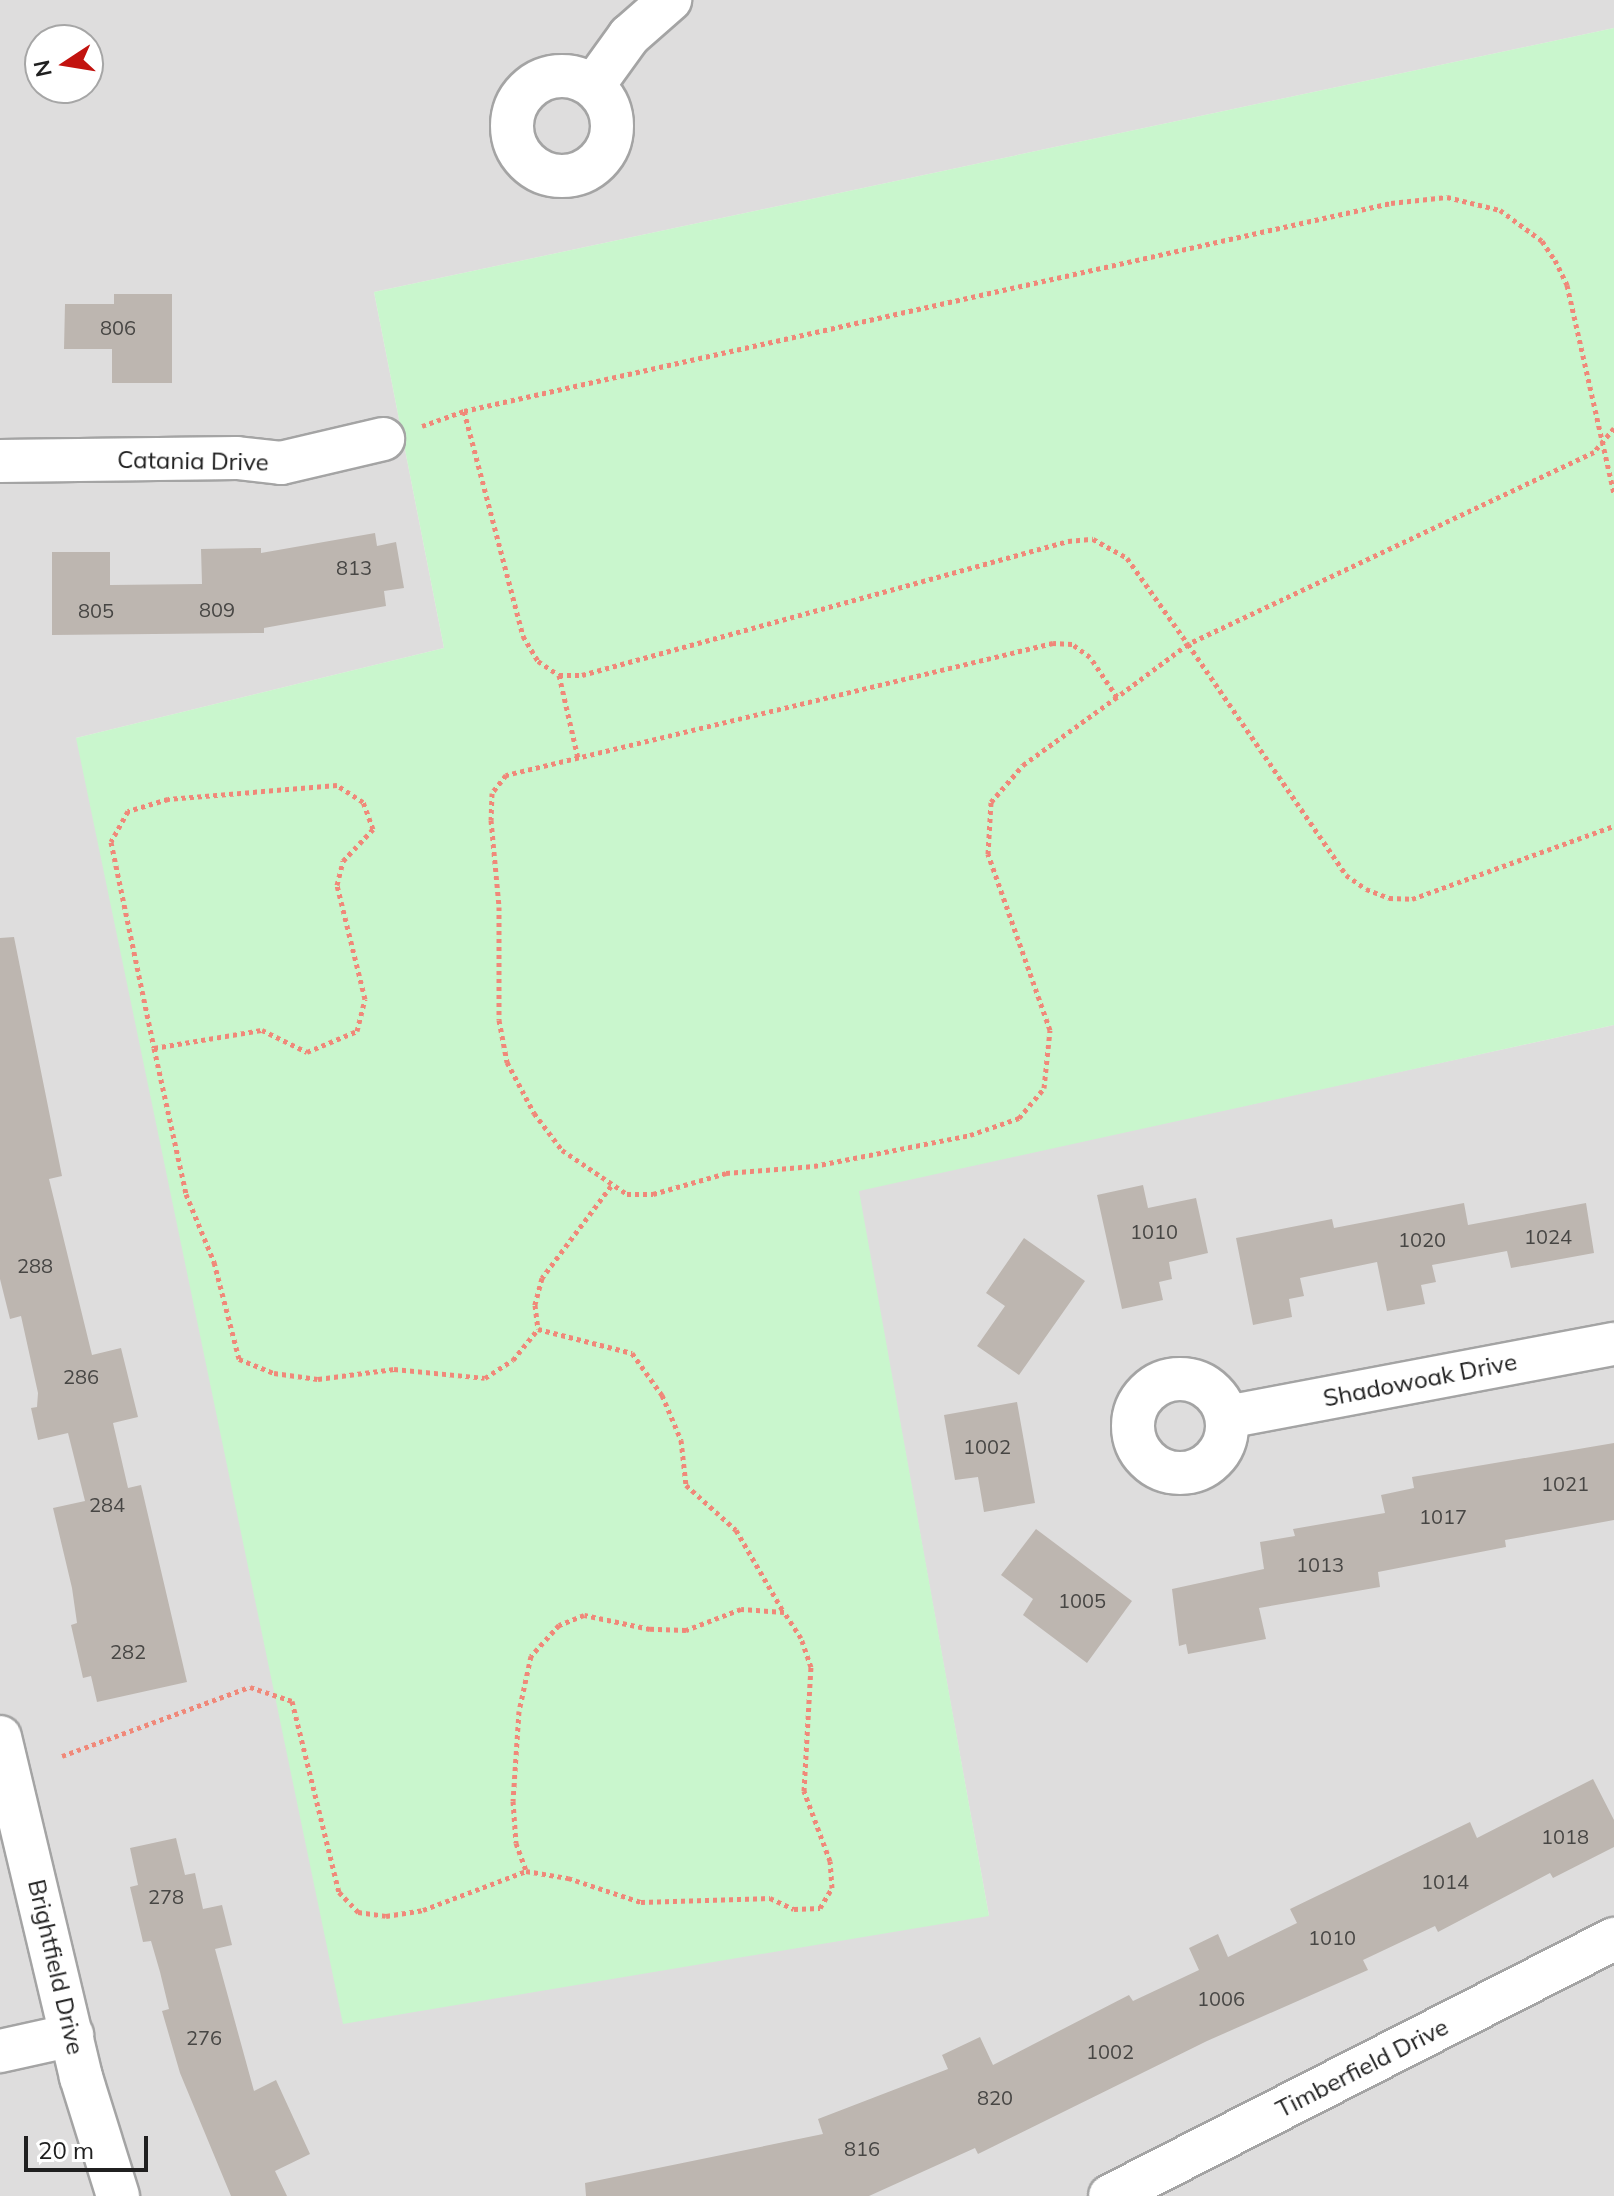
<!DOCTYPE html>
<style>
body{margin:0}
#map{position:relative;width:1614px;height:2196px;overflow:hidden;background:#f0ede8;font-family:Mulish,sans-serif}
div>[style]{position:absolute}
.residential>*{inset:0;background:#dedddd}
.park>*{inset:0;background:#c9f6cd}
.building>*{inset:0;background:#bdb6b0}
.path>*{height:5px;margin-top:-2.5px;transform-origin:0;background:repeating-linear-gradient(90deg,#f08879 0 4px,transparent 0 8px)}
.roads{filter:drop-shadow(2px 0 #a4a4a4) drop-shadow(-2px 0 #a4a4a4) drop-shadow(0 2px #a4a4a4) drop-shadow(0 -2px #a4a4a4)}
.street>*{height:42px;margin:-21px;padding:0 21px;transform-origin:21px;border-radius:21px;background:#fff}
.street>.ring{margin:-21px;padding:0;box-sizing:content-box;background:none;border:42px solid #fff;border-radius:50%}
span{translate:-50% -50%;white-space:nowrap;text-align:center;line-height:1.15;-webkit-text-stroke:8px #fff;paint-order:stroke}
.number-label{font-size:20px;color:#474644}
.number-label span{-webkit-text-stroke-width:0}
.street-label{font-size:24px;color:#202020}
.north{position:absolute;left:24px;top:24px;width:80px;height:80px;box-sizing:border-box;background:#fff;border:2px solid #a6a6a6;border-radius:50%;rotate:258deg;font-size:22px;font-weight:700;line-height:32px;text-align:center;color:#202020}
.north::after{content:'';display:block;margin:auto;width:28px;height:36px;background:#c2130f;clip-path:polygon(50% 0,100% 100%,50% 72%,0 100%)}
.scale{position:absolute;left:24px;top:2136px;width:124px;height:36px;box-sizing:border-box;border:4px solid #202020;border-top:0;padding-left:10px;font-size:24px;line-height:28px;white-space:nowrap;color:#202020;-webkit-text-stroke:6px #fff;paint-order:stroke}
</style>
<div id="map">
<div class="residential">
<i style="clip-path:polygon(evenodd,0 0,1614px 0,1614px 28px,374px 292px,444px 648px,76px 738px,989px 1916px,858px 1190px,1614px 1025px,1614px 2196px,0 2196px,0 0,40px 40px,88px 40px,88px 88px,40px 88px,40px 40px)"></i>
</div>
<div class="park">
<i style="clip-path:polygon(1614px 28px,1614px 1025px,859px 1191px,989px 1916px,343px 2024px,76px 738px,444px 648px,374px 292px)"></i>
</div>
<div class="building">
<i style="clip-path:polygon(114px 294px,172px 294px,172px 383px,112px 383px,112px 349px,64px 349px,65px 304px,114px 304px)"></i>
<i style="clip-path:polygon(375px 533px,377px 546px,396px 542px,404px 588px,384px 591px,386px 606px,264px 628px,264px 633px,52px 635px,52px 552px,110px 552px,110px 585px,202px 584px,201px 549px,261px 548px,261px 553px)"></i>
<i style="clip-path:polygon(14px 937px,62px 1176px,49px 1179px,92px 1355px,121px 1348px,138px 1417px,113px 1423px,128px 1488px,141px 1485px,187px 1682px,97px 1702px,91px 1676px,83px 1678px,71px 1625px,77px 1623px,72px 1588px,53px 1508px,85px 1501px,68px 1433px,38px 1440px,31px 1408px,37px 1407px,38px 1393px,21px 1316px,10px 1319px,0 1279px,0 938px)"></i>
<i style="clip-path:polygon(1143px 1185px,1148px 1208px,1196px 1198px,1208px 1253px,1169px 1262px,1172px 1279px,1159px 1282px,1163px 1300px,1122px 1309px,1097px 1195px)"></i>
<i style="clip-path:polygon(1464px 1203px,1468px 1225px,1586px 1203px,1594px 1253px,1511px 1268px,1507px 1251px,1432px 1265px,1436px 1282px,1421px 1285px,1425px 1304px,1387px 1311px,1377px 1262px,1300px 1278px,1304px 1296px,1289px 1299px,1292px 1317px,1253px 1325px,1236px 1238px,1332px 1219px,1334px 1228px)"></i>
<i style="clip-path:polygon(1024px 1238px,1085px 1281px,1019px 1375px,977px 1346px,1005px 1306px,986px 1293px)"></i>
<i style="clip-path:polygon(1017px 1402px,1035px 1503px,984px 1512px,978px 1477px,955px 1480px,944px 1415px)"></i>
<i style="clip-path:polygon(1614px 1443px,1614px 1520px,1505px 1540px,1506px 1547px,1378px 1572px,1380px 1587px,1259px 1608px,1266px 1639px,1188px 1654px,1186px 1644px,1179px 1646px,1172px 1589px,1264px 1569px,1260px 1542px,1295px 1536px,1293px 1529px,1385px 1513px,1381px 1495px,1414px 1488px,1412px 1477px)"></i>
<i style="clip-path:polygon(1036px 1529px,1132px 1601px,1087px 1663px,1023px 1615px,1033px 1599px,1001px 1575px)"></i>
<i style="clip-path:polygon(1593px 1779px,1614px 1820px,1614px 1847px,1553px 1878px,1550px 1873px,1438px 1932px,1435px 1926px,1363px 1960px,1368px 1970px,1207px 2041px,978px 2154px,975px 2148px,869px 2196px,586px 2196px,585px 2183px,823px 2134px,818px 2119px,948px 2069px,942px 2055px,980px 2037px,993px 2065px,1129px 1995px,1133px 2001px,1199px 1970px,1189px 1948px,1218px 1934px,1228px 1957px,1297px 1923px,1290px 1909px,1470px 1822px,1477px 1838px)"></i>
<i style="clip-path:polygon(176px 1838px,185px 1875px,195px 1873px,203px 1909px,222px 1905px,232px 1945px,215px 1949px,254px 2091px,276px 2080px,310px 2154px,275px 2171px,287px 2196px,231px 2196px,180px 2073px,162px 2011px,169px 2009px,160px 1972px,151px 1941px,143px 1942px,130px 1887px,138px 1885px,130px 1848px)"></i>
</div>
<div class="path">
<i style="left:464px;top:411px;width:233px;rotate:75.3deg"></i>
<i style="left:523px;top:636px;width:29px;rotate:59deg"></i>
<i style="left:538px;top:661px;width:25px;rotate:34deg"></i>
<i style="left:559px;top:675px;width:23px"></i>
<i style="left:582px;top:675px;width:504px;rotate:-15.41deg"></i>
<i style="left:1068px;top:541px;width:25px;rotate:-5deg"></i>
<i style="left:1093px;top:539px;width:39px;rotate:29deg"></i>
<i style="left:1127px;top:558px;width:105px;rotate:54.7deg"></i>
<i style="left:1188px;top:644px;width:89px;rotate:143.3deg"></i>
<i style="left:1117px;top:697px;width:48px;rotate:-124deg"></i>
<i style="left:1090px;top:657px;width:22px;rotate:-144deg"></i>
<i style="left:1072px;top:644px;width:19px;rotate:-177deg"></i>
<i style="left:1053px;top:643px;width:563px;rotate:166.43deg"></i>
<i style="left:506px;top:775px;width:23px;rotate:128deg"></i>
<i style="left:492px;top:793px;width:27px;rotate:92deg"></i>
<i style="left:491px;top:820px;width:87px;rotate:84.7deg"></i>
<i style="left:499px;top:907px;width:113px;rotate:90deg"></i>
<i style="left:499px;top:1020px;width:43px;rotate:79.2deg"></i>
<i style="left:507px;top:1062px;width:58px;rotate:62.1deg"></i>
<i style="left:534px;top:1113px;width:46px;rotate:52.9deg"></i>
<i style="left:562px;top:1150px;width:78px;rotate:34.1deg"></i>
<i style="left:627px;top:1194px;width:26px"></i>
<i style="left:653px;top:1194px;width:76px;rotate:-16deg"></i>
<i style="left:726px;top:1173px;width:88px;rotate:-4.5deg"></i>
<i style="left:814px;top:1166px;width:159px;rotate:-11.2deg"></i>
<i style="left:970px;top:1135px;width:52px;rotate:-19.1deg"></i>
<i style="left:1019px;top:1118px;width:39px;rotate:-50deg"></i>
<i style="left:1044px;top:1088px;width:58px;rotate:-84.1deg"></i>
<i style="left:1050px;top:1030px;width:187px;rotate:-109.4deg"></i>
<i style="left:988px;top:854px;width:52px;rotate:-86.7deg"></i>
<i style="left:991px;top:802px;width:49px;rotate:-49.1deg"></i>
<i style="left:1023px;top:765px;width:116px;rotate:-35.9deg"></i>
<i style="left:422px;top:426px;width:45px;rotate:-19.7deg"></i>
<i style="left:464px;top:411px;width:950px;rotate:-12.65deg"></i>
<i style="left:1391px;top:203px;width:56px;rotate:-6.1deg"></i>
<i style="left:1447px;top:197px;width:55px;rotate:13.8deg"></i>
<i style="left:1500px;top:210px;width:52px;rotate:36.4deg"></i>
<i style="left:1542px;top:241px;width:23px;rotate:56deg"></i>
<i style="left:1555px;top:260px;width:28px;rotate:64deg"></i>
<i style="left:1567px;top:285px;width:213px;rotate:77.3deg"></i>
<i style="left:1614px;top:428px;width:31px;rotate:130deg"></i>
<i style="left:1594px;top:452px;width:449px;rotate:154.7deg"></i>
<i style="left:1188px;top:644px;width:280px;rotate:55.6deg"></i>
<i style="left:1346px;top:875px;width:24px;rotate:35deg"></i>
<i style="left:1366px;top:889px;width:25px;rotate:21deg"></i>
<i style="left:1389px;top:898px;width:23px;rotate:2deg"></i>
<i style="left:1412px;top:899px;width:215px;rotate:-19.9deg"></i>
<i style="left:559px;top:675px;width:85px;rotate:77.1deg"></i>
<i style="left:154px;top:1048px;width:109px;rotate:-9.5deg"></i>
<i style="left:262px;top:1030px;width:50px;rotate:26.1deg"></i>
<i style="left:307px;top:1052px;width:54px;rotate:-22.8deg"></i>
<i style="left:357px;top:1031px;width:33px;rotate:-76deg"></i>
<i style="left:365px;top:999px;width:117px;rotate:-103.8deg"></i>
<i style="left:337px;top:885px;width:25px;rotate:-76deg"></i>
<i style="left:343px;top:861px;width:44px;rotate:-46.8deg"></i>
<i style="left:373px;top:829px;width:29px;rotate:-110deg"></i>
<i style="left:363px;top:802px;width:31px;rotate:-147deg"></i>
<i style="left:337px;top:785px;width:170px;rotate:175.3deg"></i>
<i style="left:168px;top:799px;width:42px;rotate:163.3deg"></i>
<i style="left:128px;top:811px;width:35px;rotate:119deg"></i>
<i style="left:111px;top:842px;width:210px;rotate:78.2deg"></i>
<i style="left:154px;top:1048px;width:149px;rotate:77.6deg"></i>
<i style="left:186px;top:1194px;width:74px;rotate:67.6deg"></i>
<i style="left:214px;top:1262px;width:100px;rotate:75.5deg"></i>
<i style="left:239px;top:1359px;width:38px;rotate:22deg"></i>
<i style="left:274px;top:1373px;width:44px;rotate:7.8deg"></i>
<i style="left:318px;top:1379px;width:77px;rotate:-7.5deg"></i>
<i style="left:394px;top:1369px;width:91px;rotate:5.6deg"></i>
<i style="left:485px;top:1378px;width:33px;rotate:-33deg"></i>
<i style="left:513px;top:1360px;width:40px;rotate:-51deg"></i>
<i style="left:611px;top:1186px;width:115px;rotate:126.9deg"></i>
<i style="left:542px;top:1278px;width:28px;rotate:105deg"></i>
<i style="left:535px;top:1305px;width:24px;rotate:83deg"></i>
<i style="left:538px;top:1329px;width:97px;rotate:14.3deg"></i>
<i style="left:632px;top:1353px;width:52px;rotate:54.5deg"></i>
<i style="left:662px;top:1395px;width:49px;rotate:67.1deg"></i>
<i style="left:681px;top:1440px;width:45px;rotate:83.7deg"></i>
<i style="left:686px;top:1485px;width:67px;rotate:42deg"></i>
<i style="left:736px;top:1530px;width:94px;rotate:59.9deg"></i>
<i style="left:62px;top:1756px;width:200px;rotate:-20.2deg"></i>
<i style="left:250px;top:1687px;width:44px;rotate:18.4deg"></i>
<i style="left:292px;top:1701px;width:197px;rotate:76.2deg"></i>
<i style="left:339px;top:1892px;width:28px;rotate:46deg"></i>
<i style="left:358px;top:1912px;width:28px;rotate:8deg"></i>
<i style="left:386px;top:1916px;width:37px;rotate:-9deg"></i>
<i style="left:423px;top:1910px;width:110px;rotate:-20.7deg"></i>
<i style="left:526px;top:1871px;width:43px;rotate:9.5deg"></i>
<i style="left:568px;top:1878px;width:77px;rotate:18.2deg"></i>
<i style="left:641px;top:1902px;width:129px;rotate:-1.8deg"></i>
<i style="left:770px;top:1898px;width:26px;rotate:25deg"></i>
<i style="left:794px;top:1909px;width:26px;rotate:-2deg"></i>
<i style="left:820px;top:1908px;width:23px;rotate:-59deg"></i>
<i style="left:832px;top:1888px;width:27px;rotate:-94deg"></i>
<i style="left:830px;top:1861px;width:75px;rotate:-110.4deg"></i>
<i style="left:804px;top:1791px;width:124px;rotate:-86.8deg"></i>
<i style="left:811px;top:1667px;width:31px;rotate:-109deg"></i>
<i style="left:801px;top:1638px;width:31px;rotate:-123deg"></i>
<i style="left:784px;top:1612px;width:43px;rotate:-176deg"></i>
<i style="left:741px;top:1609px;width:59px;rotate:159.1deg"></i>
<i style="left:686px;top:1630px;width:36px;rotate:-178deg"></i>
<i style="left:650px;top:1629px;width:67px;rotate:-168deg"></i>
<i style="left:584px;top:1615px;width:27px;rotate:158deg"></i>
<i style="left:559px;top:1625px;width:42px;rotate:132.1deg"></i>
<i style="left:531px;top:1656px;width:56px;rotate:102.3deg"></i>
<i style="left:519px;top:1711px;width:90px;rotate:93.8deg"></i>
<i style="left:513px;top:1801px;width:42px;rotate:85.9deg"></i>
<i style="left:516px;top:1843px;width:30px;rotate:70deg"></i>
</div>
<div class="roads">
<div class="street">
<i class="ring" style="left:512px;top:76px;width:58px;height:58px"></i>
<i style="left:593px;top:86px;width:62px;rotate:-54.2deg"></i>
<i style="left:629px;top:36px;width:55px;rotate:-41.3deg"></i>
<i style="left:0;top:461px;width:237px;rotate:-0.7deg"></i>
<i style="left:237px;top:458px;width:44px;rotate:6.5deg"></i>
<i style="left:281px;top:463px;width:105px;rotate:-13.2deg"></i>
<i class="ring" style="left:1133px;top:1379px;width:52px;height:52px"></i>
<i style="left:1227px;top:1417px;width:394px;rotate:-10.7deg"></i>
<i style="left:0;top:1737px;width:350px;rotate:76.6deg"></i>
<i style="left:81px;top:2077px;width:125px;rotate:72.7deg"></i>
<i style="left:0;top:2051px;width:74px;rotate:-12.5deg"></i>
<i style="left:1110px;top:2196px;width:566px;rotate:-27.02deg"></i>
</div>
</div>
<div class="number-label">
<span style="left:118px;top:327px">806</span>
<span style="left:354px;top:567px">813</span>
<span style="left:217px;top:609px">809</span>
<span style="left:96px;top:610px">805</span>
<span style="left:1154px;top:1231px">1010</span>
<span style="left:1548px;top:1236px">1024</span>
<span style="left:1422px;top:1239px">1020</span>
<span style="left:35px;top:1265px">288</span>
<span style="left:81px;top:1376px">286</span>
<span style="left:987px;top:1446px">1002</span>
<span style="left:1565px;top:1483px">1021</span>
<span style="left:107px;top:1504px">284</span>
<span style="left:1443px;top:1516px">1017</span>
<span style="left:1320px;top:1564px">1013</span>
<span style="left:1082px;top:1600px">1005</span>
<span style="left:128px;top:1651px">282</span>
<span style="left:1565px;top:1836px">1018</span>
<span style="left:1445px;top:1881px">1014</span>
<span style="left:166px;top:1896px">278</span>
<span style="left:1332px;top:1937px">1010</span>
<span style="left:1221px;top:1998px">1006</span>
<span style="left:204px;top:2037px">276</span>
<span style="left:1110px;top:2051px">1002</span>
<span style="left:995px;top:2097px">820</span>
<span style="left:862px;top:2148px">816</span>
</div>
<div class="street-label">
<span style="left:193px;top:461px;rotate:1deg">Catania Drive</span>
<span style="left:1420px;top:1380px;rotate:-11deg">Shadowoak Drive</span>
<span style="left:56px;top:1967px;rotate:77deg">Brightfield Drive</span>
<span style="left:1362px;top:2068px;rotate:-27deg">Timberfield Drive</span>
</div>
<div class="north">N</div>
<div class="scale">20 m</div>
</div>
